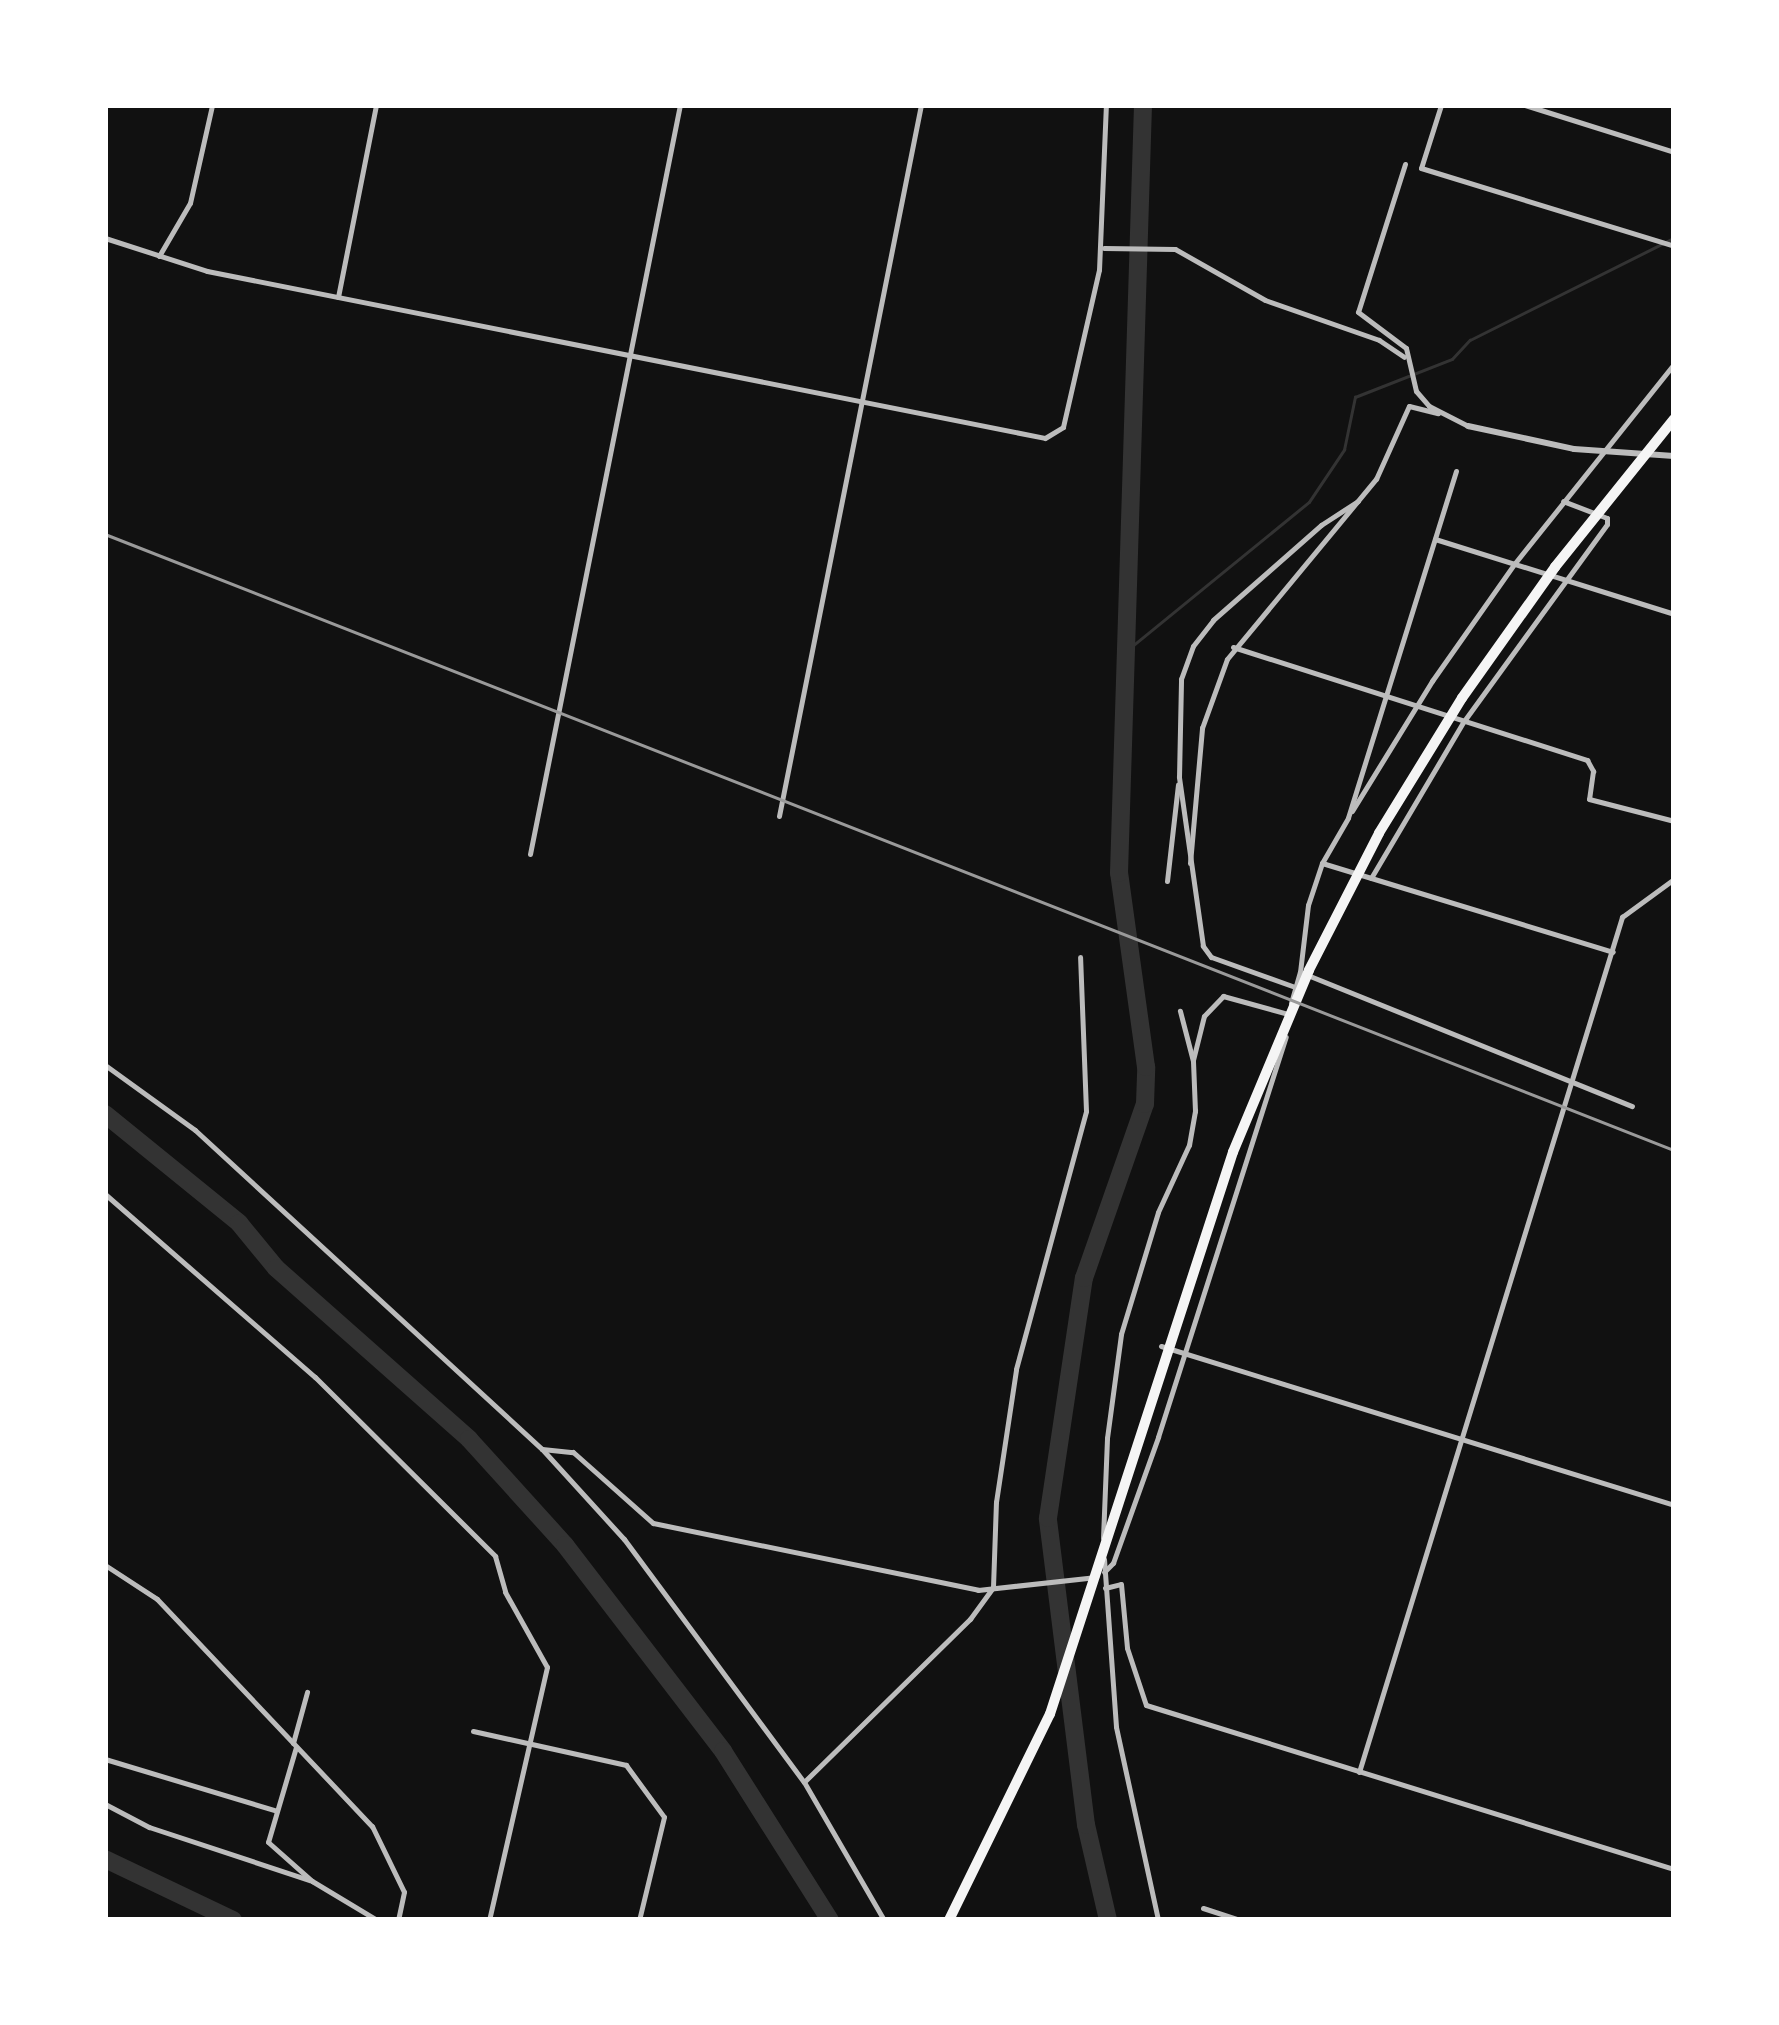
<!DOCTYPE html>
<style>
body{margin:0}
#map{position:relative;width:1779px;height:2025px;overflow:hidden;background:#111;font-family:"Public Sans",sans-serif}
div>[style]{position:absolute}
.stream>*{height:2.5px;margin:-1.25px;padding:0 1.25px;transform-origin:1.25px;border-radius:1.25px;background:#333}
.river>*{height:18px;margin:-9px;padding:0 9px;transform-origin:9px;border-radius:9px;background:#333}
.minor>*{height:5px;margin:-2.5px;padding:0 2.5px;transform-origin:2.5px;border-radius:2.5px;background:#bcbcbc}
.tertiary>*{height:6px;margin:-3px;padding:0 3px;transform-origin:3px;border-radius:3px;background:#bcbcbc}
.motorway>*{height:10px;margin:-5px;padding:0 5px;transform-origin:5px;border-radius:5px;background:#f5f5f5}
.rail>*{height:2.5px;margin:-1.25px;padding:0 1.25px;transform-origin:1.25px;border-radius:1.25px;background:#9a9a9a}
span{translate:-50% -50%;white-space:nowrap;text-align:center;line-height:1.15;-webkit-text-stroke:8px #fff;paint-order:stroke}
.frame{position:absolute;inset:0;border:108px solid #fff;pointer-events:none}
</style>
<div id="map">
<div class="stream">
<i style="left:1125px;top:652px;width:237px;rotate:-39.2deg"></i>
<i style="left:1309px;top:502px;width:63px;rotate:-56.1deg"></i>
<i style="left:1344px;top:450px;width:54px;rotate:-78.3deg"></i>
<i style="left:1355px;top:397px;width:104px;rotate:-21.4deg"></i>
<i style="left:1452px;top:359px;width:26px;rotate:-47deg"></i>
<i style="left:1470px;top:340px;width:228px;rotate:-26.6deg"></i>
</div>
<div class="river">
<i style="left:105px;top:1114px;width:173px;rotate:39.1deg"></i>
<i style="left:239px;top:1223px;width:58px;rotate:50.6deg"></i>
<i style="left:276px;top:1268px;width:258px;rotate:41.5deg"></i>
<i style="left:469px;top:1439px;width:143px;rotate:47.8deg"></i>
<i style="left:565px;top:1545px;width:260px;rotate:52.5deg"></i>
<i style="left:723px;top:1751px;width:200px;rotate:57.7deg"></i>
<i style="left:105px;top:1859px;width:142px;rotate:25.5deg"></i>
<i style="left:1108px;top:1920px;width:98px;rotate:-103deg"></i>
<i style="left:1086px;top:1825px;width:309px;rotate:-97.1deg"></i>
<i style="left:1048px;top:1518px;width:243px;rotate:-81.5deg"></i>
<i style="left:1084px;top:1278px;width:184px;rotate:-70.7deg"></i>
<i style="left:1145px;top:1104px;width:37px;rotate:-88deg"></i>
<i style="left:1146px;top:1067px;width:196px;rotate:-97.9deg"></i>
<i style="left:1119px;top:873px;width:768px;rotate:-88.21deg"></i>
</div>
<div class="minor">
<i style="left:1441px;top:105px;width:66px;rotate:107.6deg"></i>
<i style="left:1421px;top:168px;width:265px;rotate:17.1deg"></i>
<i style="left:1525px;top:105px;width:156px;rotate:17.5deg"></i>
<i style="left:1405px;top:164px;width:155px;rotate:107.6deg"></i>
<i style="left:1358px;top:312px;width:60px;rotate:36.9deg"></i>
<i style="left:1406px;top:348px;width:44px;rotate:76.9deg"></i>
<i style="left:1416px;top:391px;width:20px;rotate:49deg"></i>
<i style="left:1429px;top:406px;width:44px;rotate:27.1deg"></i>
<i style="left:105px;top:238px;width:107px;rotate:17.9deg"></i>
<i style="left:207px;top:271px;width:854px;rotate:11.27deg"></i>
<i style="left:1045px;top:438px;width:21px;rotate:-31deg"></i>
<i style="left:1063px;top:427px;width:161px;rotate:-77.1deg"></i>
<i style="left:1099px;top:270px;width:165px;rotate:-87.6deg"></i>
<i style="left:1104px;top:248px;width:71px;rotate:0.8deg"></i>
<i style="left:1175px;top:249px;width:103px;rotate:29.5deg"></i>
<i style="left:1265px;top:300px;width:121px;rotate:19.3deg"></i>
<i style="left:1379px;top:340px;width:30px;rotate:34deg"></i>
<i style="left:159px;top:256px;width:61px;rotate:-59.7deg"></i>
<i style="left:190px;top:203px;width:100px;rotate:-77.3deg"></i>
<i style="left:338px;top:297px;width:196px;rotate:-78.8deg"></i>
<i style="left:1456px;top:471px;width:363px;rotate:107.3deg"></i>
<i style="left:1348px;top:818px;width:52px;rotate:120deg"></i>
<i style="left:1322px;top:863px;width:44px;rotate:108.4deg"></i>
<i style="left:1308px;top:905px;width:67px;rotate:96.8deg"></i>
<i style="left:1300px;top:972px;width:358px;rotate:22deg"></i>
<i style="left:1435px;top:539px;width:250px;rotate:17.4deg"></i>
<i style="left:1233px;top:647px;width:372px;rotate:17.7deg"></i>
<i style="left:1587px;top:760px;width:13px;rotate:61deg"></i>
<i style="left:1593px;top:771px;width:28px;rotate:98deg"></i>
<i style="left:1589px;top:799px;width:88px;rotate:14.5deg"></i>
<i style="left:1352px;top:811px;width:153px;rotate:-58.4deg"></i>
<i style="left:1432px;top:681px;width:144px;rotate:-54.9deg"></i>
<i style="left:1515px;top:563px;width:255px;rotate:-51.4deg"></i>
<i style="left:779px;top:816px;width:725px;rotate:-78.71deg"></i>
<i style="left:530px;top:854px;width:764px;rotate:-78.68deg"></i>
<i style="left:1190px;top:863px;width:136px;rotate:-84.9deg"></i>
<i style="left:1202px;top:728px;width:73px;rotate:-70.1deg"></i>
<i style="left:1227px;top:659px;width:234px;rotate:-50.4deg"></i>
<i style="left:1376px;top:479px;width:80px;rotate:-65.7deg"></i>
<i style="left:1409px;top:406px;width:30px;rotate:14deg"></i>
<i style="left:1322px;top:863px;width:304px;rotate:17deg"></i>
<i style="left:1371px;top:878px;width:182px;rotate:-59.4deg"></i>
<i style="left:1464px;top:721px;width:243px;rotate:-54deg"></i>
<i style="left:1607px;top:524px;width:6px;rotate:-90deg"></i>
<i style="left:1607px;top:518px;width:47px;rotate:-158.9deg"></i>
<i style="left:1167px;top:881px;width:97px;rotate:-83.5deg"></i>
<i style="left:1295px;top:987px;width:89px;rotate:-160.3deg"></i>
<i style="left:1211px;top:957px;width:14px;rotate:-126deg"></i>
<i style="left:1203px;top:946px;width:171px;rotate:-98.1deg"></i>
<i style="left:1179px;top:777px;width:98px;rotate:-88.8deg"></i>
<i style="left:1181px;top:679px;width:35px;rotate:-70deg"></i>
<i style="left:1193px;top:646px;width:33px;rotate:-52deg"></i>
<i style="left:1213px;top:620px;width:144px;rotate:-41.3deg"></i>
<i style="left:1321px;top:525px;width:44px;rotate:-33deg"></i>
<i style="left:1291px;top:1003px;width:32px;rotate:-74deg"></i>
<i style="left:1193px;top:1060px;width:45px;rotate:-76deg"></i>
<i style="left:1204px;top:1016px;width:28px;rotate:-46deg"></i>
<i style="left:1223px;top:996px;width:67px;rotate:15.5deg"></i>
<i style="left:105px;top:1065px;width:111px;rotate:35.8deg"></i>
<i style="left:195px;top:1130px;width:471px;rotate:42.6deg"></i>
<i style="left:542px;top:1449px;width:122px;rotate:47.7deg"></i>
<i style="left:624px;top:1539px;width:302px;rotate:53.5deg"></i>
<i style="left:804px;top:1782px;width:160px;rotate:59.9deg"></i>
<i style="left:105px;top:1194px;width:279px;rotate:41.1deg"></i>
<i style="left:315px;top:1377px;width:254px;rotate:44.8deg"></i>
<i style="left:495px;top:1556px;width:37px;rotate:74deg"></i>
<i style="left:505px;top:1592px;width:86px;rotate:60.8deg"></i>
<i style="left:547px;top:1667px;width:260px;rotate:102.9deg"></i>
<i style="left:1161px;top:1346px;width:537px;rotate:17.22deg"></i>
<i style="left:542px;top:1449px;width:31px;rotate:6deg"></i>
<i style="left:573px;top:1452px;width:107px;rotate:41.6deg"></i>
<i style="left:653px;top:1523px;width:332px;rotate:11.6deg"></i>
<i style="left:978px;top:1590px;width:119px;rotate:-6.3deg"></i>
<i style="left:1103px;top:1538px;width:100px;rotate:-87.7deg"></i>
<i style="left:1107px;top:1438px;width:105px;rotate:-82.3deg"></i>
<i style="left:1121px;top:1334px;width:127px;rotate:-73.1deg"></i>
<i style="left:1158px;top:1212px;width:74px;rotate:-65.2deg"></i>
<i style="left:1189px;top:1145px;width:35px;rotate:-80deg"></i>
<i style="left:1195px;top:1111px;width:50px;rotate:-92.3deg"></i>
<i style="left:1193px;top:1061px;width:52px;rotate:-104.6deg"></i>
<i style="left:1104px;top:1559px;width:168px;rotate:85.9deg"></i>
<i style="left:1116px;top:1727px;width:198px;rotate:77.7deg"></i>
<i style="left:105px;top:1565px;width:62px;rotate:33.2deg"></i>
<i style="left:157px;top:1599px;width:313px;rotate:46.6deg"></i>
<i style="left:372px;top:1826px;width:73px;rotate:64.1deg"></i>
<i style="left:404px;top:1892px;width:29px;rotate:102deg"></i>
<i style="left:1104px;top:1572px;width:13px;rotate:-45deg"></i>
<i style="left:1113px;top:1563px;width:134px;rotate:-70.3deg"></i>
<i style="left:1158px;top:1437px;width:420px;rotate:-72.3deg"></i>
<i style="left:1105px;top:1588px;width:16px;rotate:-14deg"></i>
<i style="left:1121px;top:1584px;width:64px;rotate:84.6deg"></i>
<i style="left:1127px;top:1648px;width:60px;rotate:71.6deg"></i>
<i style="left:1146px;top:1705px;width:553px;rotate:17.26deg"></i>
<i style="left:473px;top:1731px;width:157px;rotate:12.5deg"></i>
<i style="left:626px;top:1765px;width:64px;rotate:53.8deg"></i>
<i style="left:664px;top:1817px;width:106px;rotate:103.6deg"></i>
<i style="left:293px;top:1743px;width:53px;rotate:-74.6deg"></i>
<i style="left:296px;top:1747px;width:99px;rotate:106.4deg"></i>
<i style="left:268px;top:1842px;width:59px;rotate:41.6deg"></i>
<i style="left:312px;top:1881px;width:76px;rotate:31deg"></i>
<i style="left:105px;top:1759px;width:177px;rotate:16.8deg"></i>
<i style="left:1359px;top:1772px;width:895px;rotate:-72.9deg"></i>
<i style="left:1622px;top:917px;width:64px;rotate:-36.2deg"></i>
<i style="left:804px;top:1782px;width:233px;rotate:-44.5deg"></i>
<i style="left:970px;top:1619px;width:39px;rotate:-54deg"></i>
<i style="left:993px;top:1587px;width:85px;rotate:-88deg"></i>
<i style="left:996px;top:1502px;width:134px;rotate:-81.4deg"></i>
<i style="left:1016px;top:1369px;width:267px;rotate:-74.8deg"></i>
<i style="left:1086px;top:1111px;width:154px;rotate:-92.2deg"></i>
<i style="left:105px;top:1804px;width:50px;rotate:27.6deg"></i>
<i style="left:149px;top:1827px;width:169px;rotate:18.3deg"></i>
<i style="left:1203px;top:1908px;width:40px;rotate:18deg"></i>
</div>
<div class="tertiary">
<i style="left:1468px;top:426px;width:108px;rotate:12.2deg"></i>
<i style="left:1574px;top:449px;width:100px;rotate:4deg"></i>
</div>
<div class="motorway">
<i style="left:949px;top:1920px;width:229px;rotate:-63.9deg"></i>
<i style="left:1050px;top:1714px;width:591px;rotate:-71.96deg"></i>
<i style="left:1233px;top:1152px;width:197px;rotate:-67.3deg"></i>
<i style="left:1309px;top:970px;width:154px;rotate:-62.9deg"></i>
<i style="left:1379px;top:833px;width:158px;rotate:-58.4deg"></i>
<i style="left:1462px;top:698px;width:161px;rotate:-54.6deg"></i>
<i style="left:1555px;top:567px;width:190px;rotate:-51.2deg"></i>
</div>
<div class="rail">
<i style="left:105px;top:534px;width:1686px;rotate:21.44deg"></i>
</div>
<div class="frame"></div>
</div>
